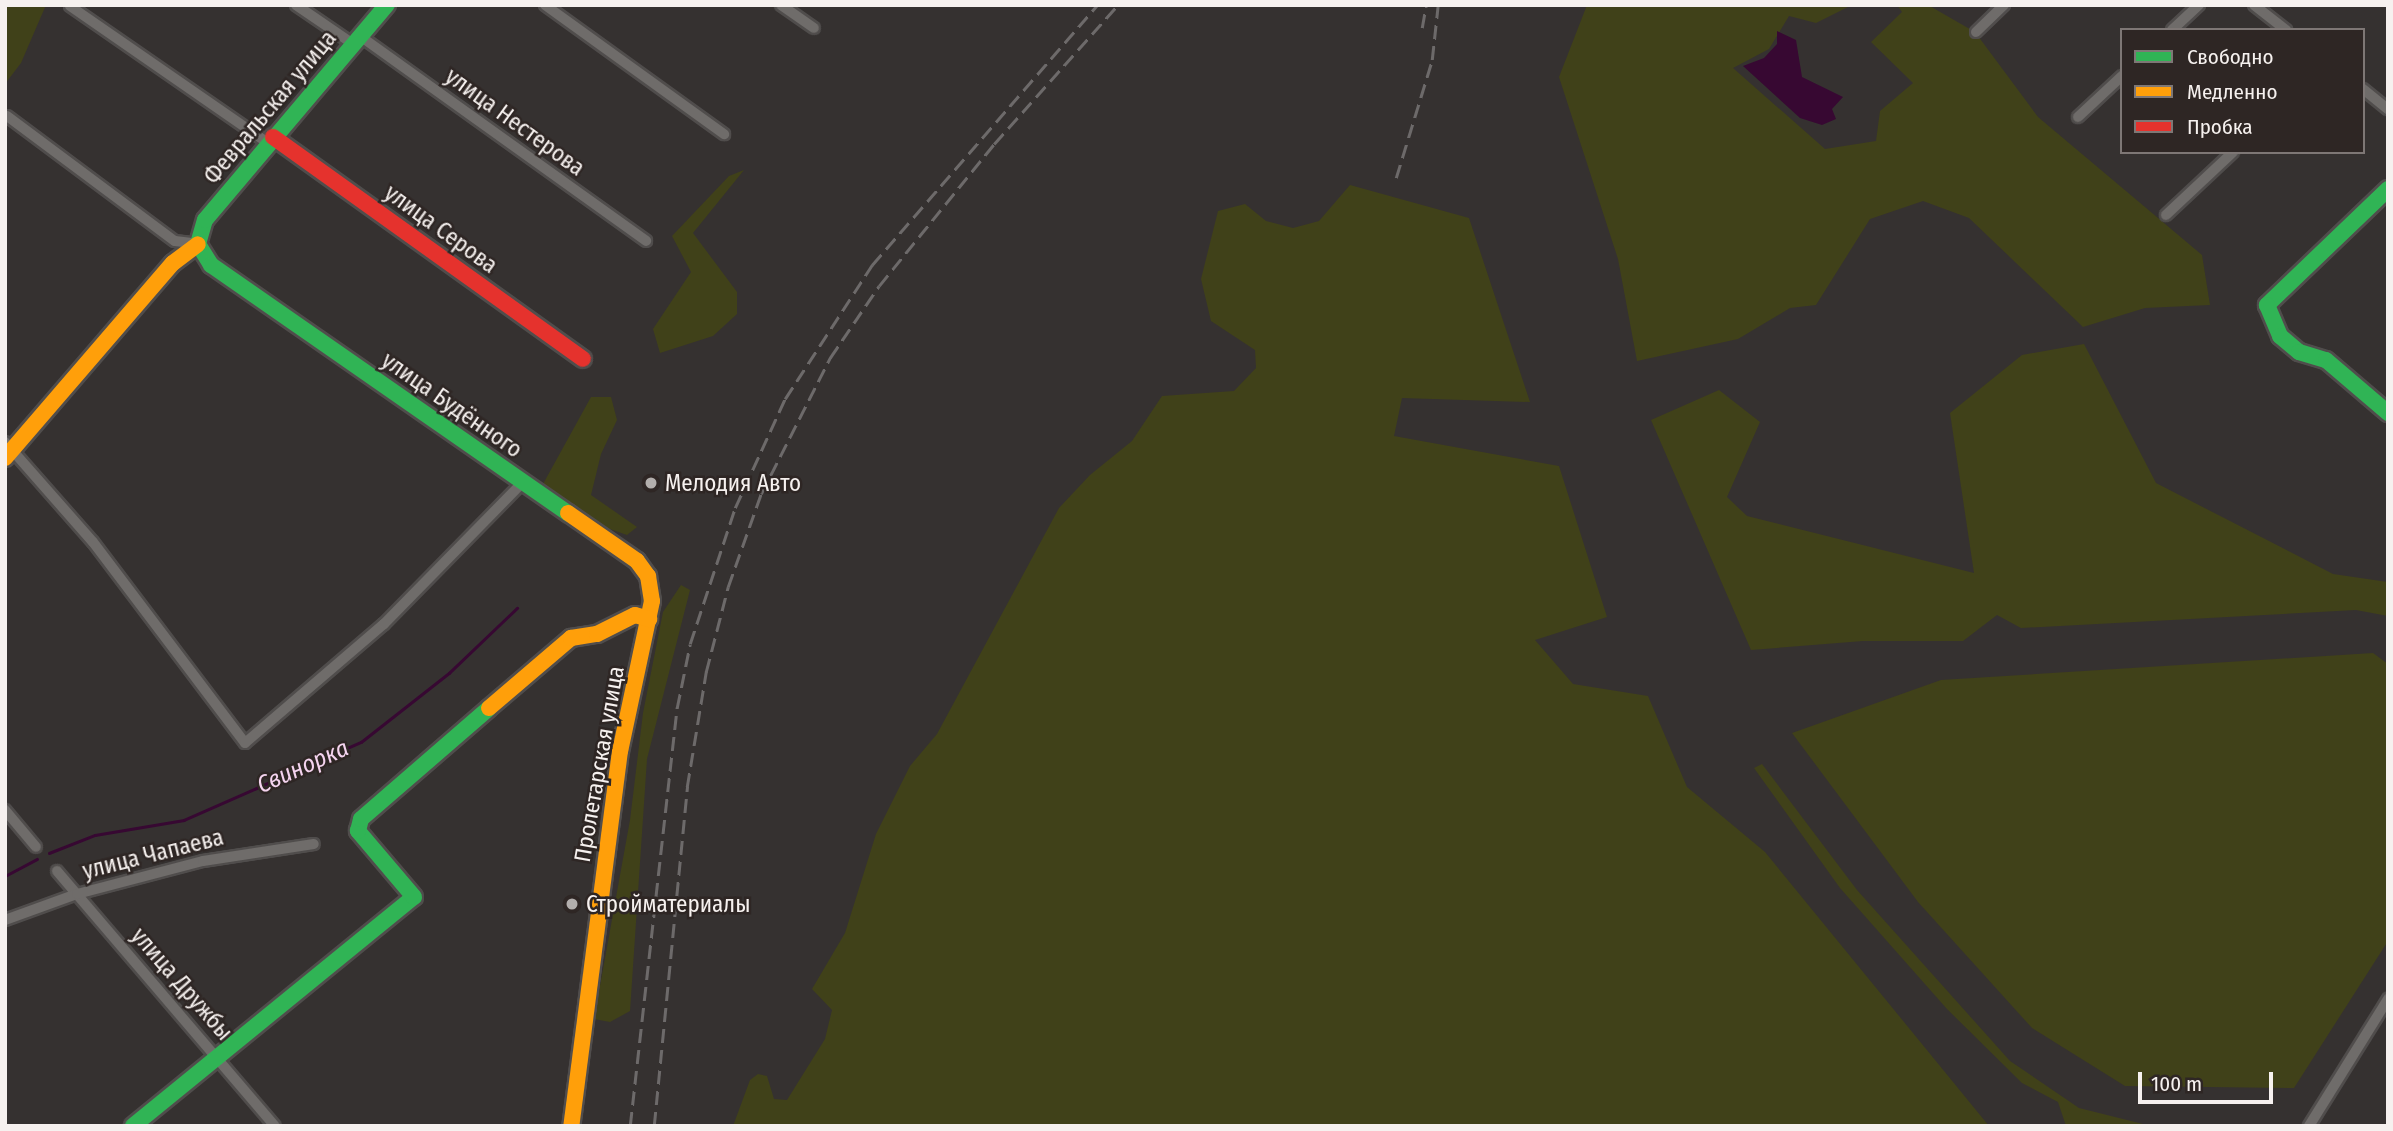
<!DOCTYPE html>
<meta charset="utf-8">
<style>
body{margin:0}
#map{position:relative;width:2393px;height:1131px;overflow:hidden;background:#353130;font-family:"Fira Sans Condensed",sans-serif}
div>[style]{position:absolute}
.green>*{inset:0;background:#404119}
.water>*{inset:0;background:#370832}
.stream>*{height:2.5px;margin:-1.25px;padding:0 1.25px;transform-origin:1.25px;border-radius:1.25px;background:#370832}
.roads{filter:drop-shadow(2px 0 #504d4c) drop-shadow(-2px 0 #504d4c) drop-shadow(0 2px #504d4c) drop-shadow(0 -2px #504d4c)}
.street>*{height:10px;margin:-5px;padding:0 5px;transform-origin:5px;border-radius:5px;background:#6f6c6a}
.fast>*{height:16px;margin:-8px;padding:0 8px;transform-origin:8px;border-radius:8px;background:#30b455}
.slow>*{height:16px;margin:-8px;padding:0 8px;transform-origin:8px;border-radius:8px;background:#ff9f0a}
.jam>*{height:16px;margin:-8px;padding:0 8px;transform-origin:8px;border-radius:8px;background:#e5322d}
.rail>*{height:2.5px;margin-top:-1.25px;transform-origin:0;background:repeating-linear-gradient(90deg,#6d6a6a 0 14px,transparent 0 21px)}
.dots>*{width:19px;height:19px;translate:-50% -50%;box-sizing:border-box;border:4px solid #2e2624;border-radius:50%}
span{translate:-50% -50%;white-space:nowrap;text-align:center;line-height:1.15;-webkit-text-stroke:5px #2e2624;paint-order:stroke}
.street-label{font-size:23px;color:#f6f1ef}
.poi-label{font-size:23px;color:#f6f1ef}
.left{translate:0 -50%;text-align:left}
.water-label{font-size:24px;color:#f5d4ef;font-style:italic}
.frame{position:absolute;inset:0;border:7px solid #f6f1ef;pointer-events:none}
.legend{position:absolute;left:2120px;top:28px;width:245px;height:126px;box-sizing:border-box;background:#2e2624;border:2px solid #7e7775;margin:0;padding:9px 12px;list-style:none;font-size:21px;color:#f6f1ef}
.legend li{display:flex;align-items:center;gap:14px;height:35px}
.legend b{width:35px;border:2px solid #7e7775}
.scale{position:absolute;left:2138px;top:1072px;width:135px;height:32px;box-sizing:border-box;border:4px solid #f6f1ef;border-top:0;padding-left:9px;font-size:21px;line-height:24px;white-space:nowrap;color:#f6f1ef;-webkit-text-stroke:5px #2e2624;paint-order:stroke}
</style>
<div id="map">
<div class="green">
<i style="clip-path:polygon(5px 5px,46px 5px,21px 63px,5px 84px)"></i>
<i style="clip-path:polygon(1587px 5px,1852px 5px,1816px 23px,1789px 16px,1769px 49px,1733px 68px,1825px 149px,1876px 141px,1880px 111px,1913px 83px,1871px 42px,1902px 12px,1897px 5px,1928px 5px,1975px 32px,2038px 117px,2202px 255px,2210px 305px,2145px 308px,2083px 327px,1969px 218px,1923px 201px,1870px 219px,1816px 305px,1790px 308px,1738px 339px,1637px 361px,1618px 259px,1559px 77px)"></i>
<i style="clip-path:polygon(744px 170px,693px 233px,737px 292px,737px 314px,713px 336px,660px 353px,653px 329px,691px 272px,672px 236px,729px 176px)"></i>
<i style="clip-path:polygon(1350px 185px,1469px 218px,1530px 402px,1402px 398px,1394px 436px,1559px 466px,1607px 617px,1535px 640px,1573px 684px,1648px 696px,1687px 787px,1765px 852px,1989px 1126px,733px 1126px,750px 1080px,758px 1074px,767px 1076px,774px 1099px,787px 1100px,825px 1039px,832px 1010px,812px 989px,845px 933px,876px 834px,910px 766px,937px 734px,1059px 508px,1090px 475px,1132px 441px,1162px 396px,1234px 391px,1256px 368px,1255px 350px,1211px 321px,1201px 279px,1218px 211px,1245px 204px,1266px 221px,1293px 228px,1319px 221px)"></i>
<i style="clip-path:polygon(2084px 344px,2156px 483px,2333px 574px,2388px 582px,2388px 616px,2356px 610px,2021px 628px,1997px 615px,1963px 641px,1863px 641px,1751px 650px,1651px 420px,1719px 390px,1760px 422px,1727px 497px,1747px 516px,1974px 573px,1950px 413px,2022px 355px)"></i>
<i style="clip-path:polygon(591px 397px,611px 397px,617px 420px,601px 454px,591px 495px,637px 527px,627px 535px,590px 522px,543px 484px)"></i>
<i style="clip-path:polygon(681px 585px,690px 590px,647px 759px,630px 1011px,610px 1022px,594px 1019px,630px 820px,643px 713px,663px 612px)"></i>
<i style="clip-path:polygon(2373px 653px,2388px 664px,2388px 941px,2294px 1088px,2125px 1086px,2032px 1028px,1918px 902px,1792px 733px,1941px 680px)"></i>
<i style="clip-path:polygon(1762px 764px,1857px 890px,2010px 1061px,2079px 1108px,2151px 1126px,2066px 1126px,2058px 1102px,2022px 1083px,1947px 1009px,1840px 888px,1754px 768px)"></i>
</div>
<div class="water">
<i style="clip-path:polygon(1777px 31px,1796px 40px,1802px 77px,1843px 97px,1832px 109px,1836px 119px,1822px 125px,1800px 118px,1743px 66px,1764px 58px,1777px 44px)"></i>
</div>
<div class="stream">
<i style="left:49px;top:853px;width:49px;rotate:-21.4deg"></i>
<i style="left:95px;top:835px;width:90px;rotate:-9.6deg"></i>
<i style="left:184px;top:820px;width:193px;rotate:-23.8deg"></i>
<i style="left:361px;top:742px;width:112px;rotate:-38.1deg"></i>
<i style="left:449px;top:673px;width:94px;rotate:-43.7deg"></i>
<i style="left:5px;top:876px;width:36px;rotate:-28deg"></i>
</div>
<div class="roads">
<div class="street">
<i style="left:296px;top:5px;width:69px;rotate:34.4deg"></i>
<i style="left:545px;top:5px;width:221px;rotate:35.8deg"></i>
<i style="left:781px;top:5px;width:40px;rotate:34.9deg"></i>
<i style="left:2254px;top:5px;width:41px;rotate:38deg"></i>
<i style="left:70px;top:6px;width:241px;rotate:34.7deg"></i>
<i style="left:2172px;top:30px;width:37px;rotate:-43deg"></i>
<i style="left:1976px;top:32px;width:39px;rotate:-44deg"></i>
<i style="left:360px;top:36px;width:352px;rotate:35.6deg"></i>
<i style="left:2363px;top:89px;width:32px;rotate:39deg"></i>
<i style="left:7px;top:116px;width:209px;rotate:36.7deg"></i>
<i style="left:175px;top:241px;width:23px;rotate:7deg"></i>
<i style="left:2078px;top:117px;width:60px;rotate:-43deg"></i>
<i style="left:2166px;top:215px;width:92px;rotate:-43.2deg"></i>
<i style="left:5px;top:442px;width:133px;rotate:48.7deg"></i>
<i style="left:93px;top:542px;width:252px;rotate:52.9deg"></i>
<i style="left:245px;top:743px;width:183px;rotate:-40.6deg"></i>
<i style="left:384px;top:624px;width:199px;rotate:-45.6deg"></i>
<i style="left:5px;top:810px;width:48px;rotate:50deg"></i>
<i style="left:57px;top:871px;width:335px;rotate:49.5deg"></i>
<i style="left:5px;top:920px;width:77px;rotate:-19.9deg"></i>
<i style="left:77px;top:894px;width:130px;rotate:-14.7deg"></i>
<i style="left:203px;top:861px;width:112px;rotate:-8.7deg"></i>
<i style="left:2309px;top:1126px;width:150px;rotate:-58.1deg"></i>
</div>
<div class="fast">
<i style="left:2388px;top:189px;width:168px;rotate:136.2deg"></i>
<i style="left:2267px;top:305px;width:34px;rotate:67deg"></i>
<i style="left:2280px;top:336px;width:25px;rotate:40deg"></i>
<i style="left:2299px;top:352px;width:28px;rotate:17deg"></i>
<i style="left:2326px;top:360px;width:82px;rotate:40.5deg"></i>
<i style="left:198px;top:244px;width:25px;rotate:58deg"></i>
<i style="left:211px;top:265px;width:435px;rotate:34.8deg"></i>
<i style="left:198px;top:244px;width:25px;rotate:-74deg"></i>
<i style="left:205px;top:220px;width:282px;rotate:-49.8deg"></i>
<i style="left:133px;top:1126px;width:362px;rotate:-39.2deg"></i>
<i style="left:414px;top:897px;width:87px;rotate:-130.3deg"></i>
<i style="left:358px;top:831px;width:12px;rotate:-76deg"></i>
<i style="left:361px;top:819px;width:169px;rotate:-40.9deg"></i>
</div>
<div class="slow">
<i style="left:5px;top:458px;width:257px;rotate:-49.3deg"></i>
<i style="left:173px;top:263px;width:31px;rotate:-37deg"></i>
<i style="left:568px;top:513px;width:84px;rotate:34.8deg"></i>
<i style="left:637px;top:561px;width:19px;rotate:54deg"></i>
<i style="left:648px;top:576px;width:25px;rotate:81deg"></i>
<i style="left:652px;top:601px;width:153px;rotate:102deg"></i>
<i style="left:620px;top:751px;width:378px;rotate:97.4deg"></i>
<i style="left:489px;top:708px;width:108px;rotate:-40.5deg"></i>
<i style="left:571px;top:638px;width:26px;rotate:-9deg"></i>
<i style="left:597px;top:634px;width:42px;rotate:-26.6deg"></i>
<i style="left:635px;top:615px;width:15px;rotate:16deg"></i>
</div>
<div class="jam">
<i style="left:273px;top:137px;width:381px;rotate:35.6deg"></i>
</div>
</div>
<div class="rail">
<i style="left:1422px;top:28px;width:23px;rotate:-80deg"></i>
<i style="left:1396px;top:178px;width:123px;rotate:-73deg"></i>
<i style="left:1432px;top:60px;width:55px;rotate:-83.8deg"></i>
<i style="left:630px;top:1126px;width:421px;rotate:-83.6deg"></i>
<i style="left:677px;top:708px;width:65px;rotate:-78.5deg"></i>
<i style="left:690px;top:644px;width:143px;rotate:-71.7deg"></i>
<i style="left:735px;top:508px;width:120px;rotate:-65.4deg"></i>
<i style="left:785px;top:399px;width:160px;rotate:-57deg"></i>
<i style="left:872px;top:265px;width:344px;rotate:-49.1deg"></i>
<i style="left:654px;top:1126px;width:341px;rotate:-84.4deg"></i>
<i style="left:687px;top:787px;width:117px;rotate:-80.6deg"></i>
<i style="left:706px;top:672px;width:88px;rotate:-75.5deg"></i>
<i style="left:728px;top:587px;width:99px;rotate:-70.5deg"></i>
<i style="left:761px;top:494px;width:153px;rotate:-63.1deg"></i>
<i style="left:830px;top:358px;width:87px;rotate:-55.8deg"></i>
<i style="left:879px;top:286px;width:183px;rotate:-51deg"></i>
<i style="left:994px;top:144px;width:186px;rotate:-48.3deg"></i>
</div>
<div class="dots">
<i style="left:651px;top:483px;background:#b2aeac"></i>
<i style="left:572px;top:904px;background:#b2aeac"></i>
</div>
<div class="street-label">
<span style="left:270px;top:107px;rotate:-50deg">Февральская улица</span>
<span style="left:515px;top:122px;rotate:36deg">улица Нестерова</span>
<span style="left:441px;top:229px;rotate:36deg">улица Серова</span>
<span style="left:452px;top:405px;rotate:35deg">улица Будённого</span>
<span style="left:599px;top:764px;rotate:-80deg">Пролетарская улица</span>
<span style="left:153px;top:854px;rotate:-14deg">улица Чапаева</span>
<span style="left:182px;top:984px;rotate:49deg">улица Дружбы</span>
</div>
<div class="poi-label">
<span class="left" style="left:665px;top:483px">Мелодия Авто</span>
<span class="left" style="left:586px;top:904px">Стройматериалы</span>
</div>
<div class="water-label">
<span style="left:303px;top:767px;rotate:-24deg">Свинорка</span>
</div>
<div class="frame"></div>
<ul class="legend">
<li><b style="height:9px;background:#30b455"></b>Свободно</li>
<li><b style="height:9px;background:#ff9f0a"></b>Медленно</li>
<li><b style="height:9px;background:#e5322d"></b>Пробка</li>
</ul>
<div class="scale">100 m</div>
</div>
